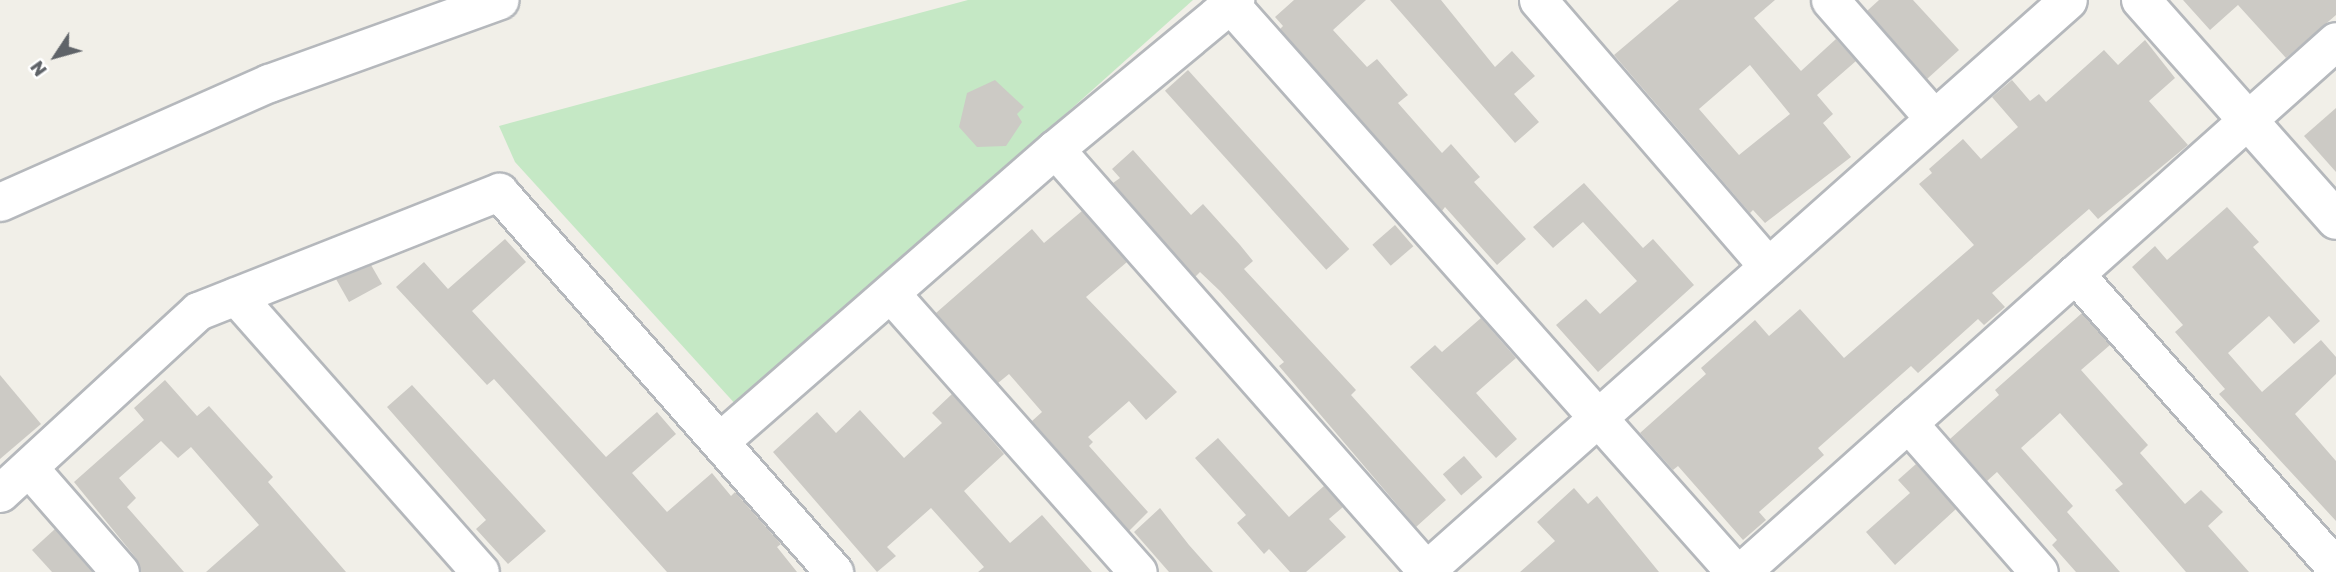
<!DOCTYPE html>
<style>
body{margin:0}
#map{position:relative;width:2336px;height:572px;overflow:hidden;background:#f1efe8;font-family:Rubik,sans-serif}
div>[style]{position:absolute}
.green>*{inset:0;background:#c5e8c5}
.building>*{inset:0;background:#cccac5;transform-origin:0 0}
.roads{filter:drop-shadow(2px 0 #b5b8bc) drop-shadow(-2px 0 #b5b8bc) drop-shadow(0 2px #b5b8bc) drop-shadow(0 -2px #b5b8bc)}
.minor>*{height:37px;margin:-18.5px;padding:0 18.5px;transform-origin:18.5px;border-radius:18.5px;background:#fff}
.tertiary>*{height:38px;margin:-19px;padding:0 19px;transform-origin:19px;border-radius:19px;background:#fff}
span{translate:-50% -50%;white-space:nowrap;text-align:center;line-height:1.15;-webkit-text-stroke:6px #fff;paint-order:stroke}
.north{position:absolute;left:21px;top:21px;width:70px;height:70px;-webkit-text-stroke:5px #fff;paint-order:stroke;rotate:234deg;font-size:19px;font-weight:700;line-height:28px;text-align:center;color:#5f6368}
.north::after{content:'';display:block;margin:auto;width:24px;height:32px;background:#5f6368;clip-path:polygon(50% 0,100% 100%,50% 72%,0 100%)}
</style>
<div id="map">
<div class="green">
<i style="clip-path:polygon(968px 0,1193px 0,738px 407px,515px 162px,499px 126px)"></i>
</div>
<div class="building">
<i style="clip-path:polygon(1294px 0,1366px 0,1333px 30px,1367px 67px,1377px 59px,1408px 95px,1398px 103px,1442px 153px,1451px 144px,1480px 177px,1474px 182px,1526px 239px,1497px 265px,1445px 207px,1442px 211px,1280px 29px,1283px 26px,1275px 17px)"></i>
<i style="clip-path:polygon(1390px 0,1441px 0,1495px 67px,1512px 51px,1535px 76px,1514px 94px,1539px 122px,1515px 143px)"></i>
<i style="clip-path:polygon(evenodd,1679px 0,1775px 0,1754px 18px,1801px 71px,1836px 39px,1856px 61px,1817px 95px,1833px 114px,1823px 123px,1851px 157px,1765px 223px,1753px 210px,1750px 213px,1614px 55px,1679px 0,1750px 65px,1790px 114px,1739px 155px,1699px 109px,1750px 65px)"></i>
<i style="clip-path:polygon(1879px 0,1913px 0,1959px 50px,1927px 79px,1867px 11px)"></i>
<i style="clip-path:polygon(2183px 0,2336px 0,2336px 15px,2286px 58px,2238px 5px,2210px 30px)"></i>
<i style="clip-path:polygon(2145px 40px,2175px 78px,2149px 101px,2188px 145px,2098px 219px,2089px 209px,1992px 293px,2005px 307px,1984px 325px,1978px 319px,1918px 373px,1911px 366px,1818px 448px,1824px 455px,1759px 512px,1766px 520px,1743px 540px,1678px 466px,1673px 470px,1640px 433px,1706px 374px,1701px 368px,1755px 320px,1769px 336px,1800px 309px,1844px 358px,1974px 245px,1919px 184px,1932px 173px,1929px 169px,1963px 139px,1981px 159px,2018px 127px,1992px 97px,2012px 80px,2030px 101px,2039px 94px,2046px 102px,2104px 50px,2118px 65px)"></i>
<i style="left:1188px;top:70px;width:241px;height:31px;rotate:48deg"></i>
<i style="clip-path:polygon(995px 80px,1024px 107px,1017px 114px,1022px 122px,1006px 146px,977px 147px,959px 127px,967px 93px)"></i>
<i style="clip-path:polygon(2336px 108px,2336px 172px,2304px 136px)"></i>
<i style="clip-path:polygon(1133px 150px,1191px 215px,1203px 204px,1240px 245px,1253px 261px,1244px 269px,1356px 390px,1351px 395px,1446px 500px,1416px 527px,1279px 366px,1284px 362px,1220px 291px,1200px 272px,1195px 277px,1113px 183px,1120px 178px,1112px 169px)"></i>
<i style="clip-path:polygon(1584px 183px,1643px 248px,1653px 239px,1694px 285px,1598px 372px,1556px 325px,1586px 299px,1600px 314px,1637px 281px,1583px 222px,1553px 248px,1533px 227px)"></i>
<i style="clip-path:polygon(2227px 207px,2259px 242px,2253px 247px,2320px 321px,2294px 344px,2269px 316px,2228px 353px,2262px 392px,2321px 340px,2336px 357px,2336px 374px,2295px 414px,2336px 461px,2336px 521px,2219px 394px,2225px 389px,2175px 332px,2183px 325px,2132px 267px,2155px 246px,2167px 260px)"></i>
<i style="clip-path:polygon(1082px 211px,1127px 262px,1086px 297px,1177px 392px,1146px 420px,1129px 401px,1088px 437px,1093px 442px,1089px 446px,1148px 512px,1129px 531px,1032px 421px,1042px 412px,1009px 374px,998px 383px,936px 313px,1032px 229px,1044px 243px)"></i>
<i style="left:1395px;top:225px;width:28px;height:30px;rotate:49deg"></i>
<i style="clip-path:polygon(505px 239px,526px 262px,472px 311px,606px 457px,657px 412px,676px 434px,632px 473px,667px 512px,712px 473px,731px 496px,735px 492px,781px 544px,777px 547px,797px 572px,667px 572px,494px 379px,487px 385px,396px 287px,424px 262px,448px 289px)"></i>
<i style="clip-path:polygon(371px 265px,382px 284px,349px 302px,336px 279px)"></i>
<i style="clip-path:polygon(2082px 313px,2110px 345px,2081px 370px,2148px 445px,2140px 453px,2185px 504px,2201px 490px,2223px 512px,2208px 526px,2249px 572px,2186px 572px,2115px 490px,2123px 484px,2060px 413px,2021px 448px,2073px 506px,2067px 512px,2120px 572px,2076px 572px,2052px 545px,2057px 540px,1997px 472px,1987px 481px,1950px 439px,1999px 395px,1995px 390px)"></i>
<i style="clip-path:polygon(1481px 318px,1516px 358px,1476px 393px,1517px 439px,1496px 458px,1410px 367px,1435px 345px,1442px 352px)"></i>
<i style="clip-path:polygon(0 375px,41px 424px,0 459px)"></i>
<i style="clip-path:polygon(165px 380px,197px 416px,209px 406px,273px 477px,268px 482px,346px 572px,206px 572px,259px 525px,191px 447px,178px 458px,161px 441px,119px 478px,136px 498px,127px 507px,184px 572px,140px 572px,136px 558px,74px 482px,144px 420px,134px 408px)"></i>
<i style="clip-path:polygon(412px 385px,546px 531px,508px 564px,476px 529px,486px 520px,387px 407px)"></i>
<i style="clip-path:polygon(952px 394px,1004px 454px,964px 491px,1010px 543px,1042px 515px,1092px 572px,978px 572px,984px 567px,931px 508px,887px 547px,896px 556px,877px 572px,773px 452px,817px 412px,836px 433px,860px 410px,904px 458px,942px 423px,932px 413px)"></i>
<i style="clip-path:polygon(1218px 438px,1289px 517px,1324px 486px,1343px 507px,1329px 519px,1346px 537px,1306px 572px,1290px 572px,1269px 549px,1264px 554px,1237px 523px,1246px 515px,1195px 458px)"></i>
<i style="left:1464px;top:456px;width:28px;height:28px;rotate:49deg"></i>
<i style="clip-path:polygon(1916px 464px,1956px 509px,1895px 565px,1866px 532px,1910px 493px,1898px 480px)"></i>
<i style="clip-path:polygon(1574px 488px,1588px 504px,1597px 496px,1659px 572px,1520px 572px,1555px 541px,1537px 522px)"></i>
<i style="clip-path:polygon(1160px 508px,1189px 545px,1213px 572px,1169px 572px,1134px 532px)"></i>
<i style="clip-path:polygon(55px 529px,92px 572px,52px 572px,32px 550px)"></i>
</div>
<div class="roads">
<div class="minor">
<i style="left:1538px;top:0;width:352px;rotate:49.2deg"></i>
<i style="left:1830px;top:0;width:154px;rotate:48.7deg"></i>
<i style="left:1230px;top:4px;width:760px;rotate:48.36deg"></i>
<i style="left:1055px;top:149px;width:561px;rotate:48.61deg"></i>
<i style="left:0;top:202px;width:294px;rotate:-23.9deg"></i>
<i style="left:269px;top:83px;width:245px;rotate:-19.8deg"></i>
<i style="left:2075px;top:274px;width:393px;rotate:48.4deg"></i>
<i style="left:892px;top:295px;width:370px;rotate:48.4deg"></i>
<i style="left:236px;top:296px;width:368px;rotate:48.5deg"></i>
<i style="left:1908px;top:423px;width:198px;rotate:48.7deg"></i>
<i style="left:720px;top:441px;width:444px;rotate:-41.1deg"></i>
<i style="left:1055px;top:149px;width:234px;rotate:-39.6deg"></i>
<i style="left:29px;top:468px;width:138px;rotate:48.8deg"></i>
<i style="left:0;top:493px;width:269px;rotate:-42.6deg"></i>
<i style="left:198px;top:311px;width:324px;rotate:-21.6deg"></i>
<i style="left:499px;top:192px;width:507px;rotate:48.6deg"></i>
<i style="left:1424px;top:572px;width:861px;rotate:-41.61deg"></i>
<i style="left:1741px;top:572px;width:797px;rotate:-41.75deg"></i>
</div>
<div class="tertiary">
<i style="left:2141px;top:0;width:294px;rotate:48.4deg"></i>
</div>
</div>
<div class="north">N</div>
</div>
